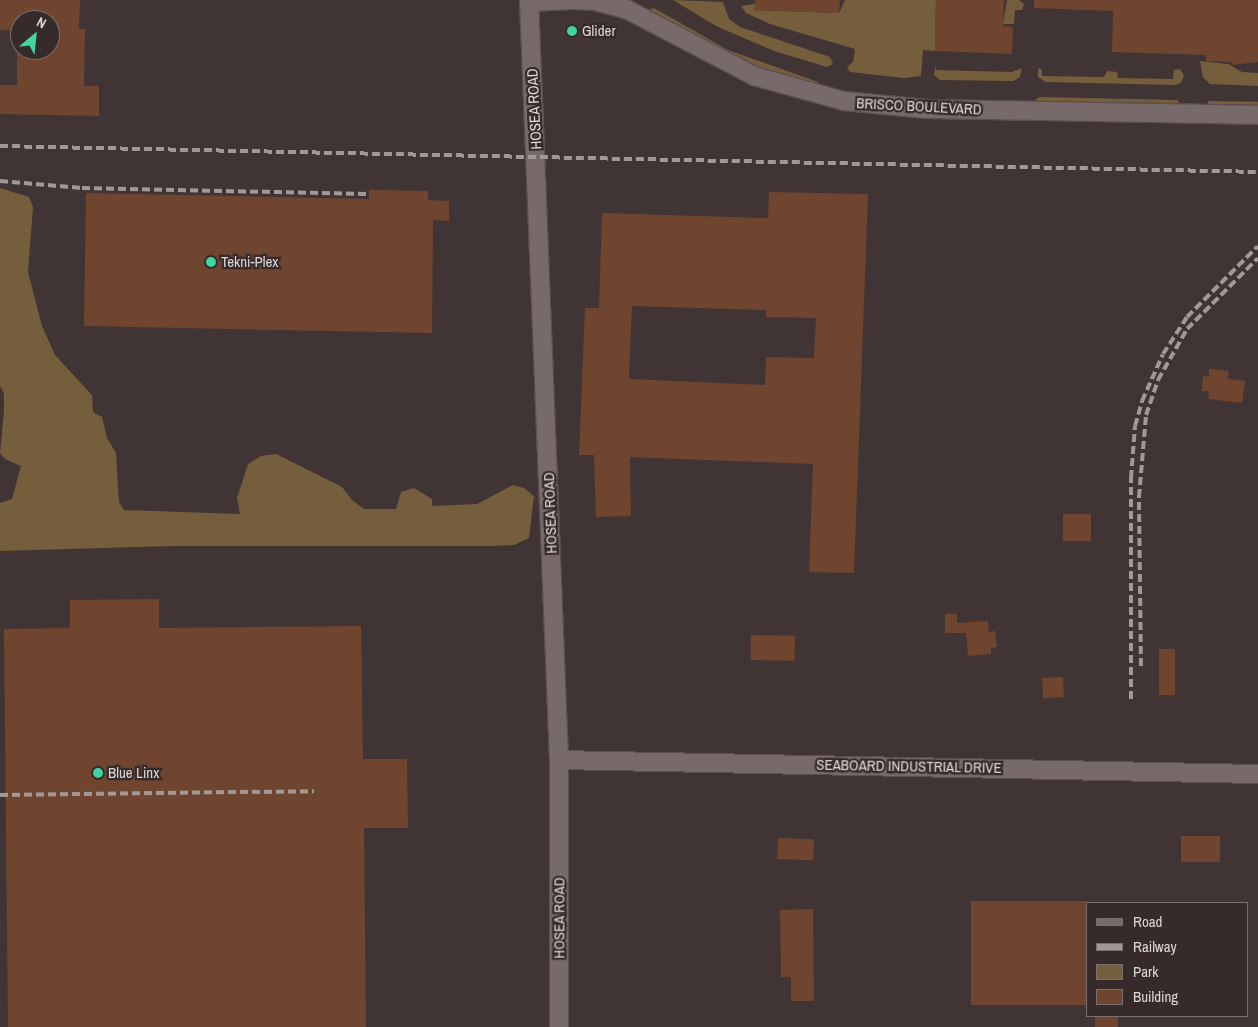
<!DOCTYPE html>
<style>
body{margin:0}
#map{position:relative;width:1258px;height:1027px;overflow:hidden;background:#413434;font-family:"Archivo Narrow",sans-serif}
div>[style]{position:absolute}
.green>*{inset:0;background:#755e3c;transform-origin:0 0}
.building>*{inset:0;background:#70452f;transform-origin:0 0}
.roads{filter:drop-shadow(1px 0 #5a5050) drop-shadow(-1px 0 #5a5050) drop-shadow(0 1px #5a5050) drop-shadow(0 -1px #5a5050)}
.minor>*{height:18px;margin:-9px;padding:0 9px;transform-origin:9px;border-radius:9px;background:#786a6a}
.rail>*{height:4px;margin-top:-2px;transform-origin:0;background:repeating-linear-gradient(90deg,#a29898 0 8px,transparent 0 12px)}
.dots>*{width:14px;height:14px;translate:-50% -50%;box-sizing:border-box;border:2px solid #362a2a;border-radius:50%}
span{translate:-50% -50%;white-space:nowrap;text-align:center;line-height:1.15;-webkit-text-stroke:4.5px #362a2a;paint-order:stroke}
.poi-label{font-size:15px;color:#ded6d6}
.left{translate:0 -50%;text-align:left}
.street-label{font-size:15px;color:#ded6d6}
.legend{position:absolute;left:1086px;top:902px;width:162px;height:115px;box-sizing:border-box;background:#362a2a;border:1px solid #796f6f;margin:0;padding:6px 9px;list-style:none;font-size:15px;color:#ded6d6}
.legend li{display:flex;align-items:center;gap:10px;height:25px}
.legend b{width:25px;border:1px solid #796f6f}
.north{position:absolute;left:10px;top:10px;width:50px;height:50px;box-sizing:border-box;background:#362a2a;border:1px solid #796f6f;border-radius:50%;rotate:28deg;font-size:14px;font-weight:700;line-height:20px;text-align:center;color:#ded6d6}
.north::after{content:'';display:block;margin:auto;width:18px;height:22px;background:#3fd4a2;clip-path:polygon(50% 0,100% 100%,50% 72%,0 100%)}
</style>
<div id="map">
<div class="green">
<i style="clip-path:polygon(673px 0,723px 2px,729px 19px,740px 27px,830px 57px,833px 64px,827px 67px,774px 51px,716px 26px)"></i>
<i style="clip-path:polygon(845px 0,936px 0,935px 51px,923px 50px,921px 76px,904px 78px,850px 72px,847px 67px,853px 62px,855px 49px,770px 24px,746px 13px,741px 6px,755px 4px,755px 10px,839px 13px)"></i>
<i style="clip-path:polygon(1007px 0,1019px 0,1024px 4px,1022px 10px,1015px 10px,1014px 24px,1003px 24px)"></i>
<i style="clip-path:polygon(654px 8px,728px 50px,818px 82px,817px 87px,739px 60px,648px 10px)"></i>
<i style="clip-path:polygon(1200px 61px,1228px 64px,1242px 72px,1258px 73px,1258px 86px,1210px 84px,1203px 77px)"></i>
<i style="clip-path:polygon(936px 64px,936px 70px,1012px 72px,1022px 68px,1020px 77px,1013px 81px,940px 80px,934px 75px)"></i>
<i style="clip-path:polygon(1038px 68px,1042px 70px,1042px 76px,1104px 77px,1107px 71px,1117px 72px,1118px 78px,1173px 79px,1174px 70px,1180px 69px,1184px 75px,1181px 83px,1175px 85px,1046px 82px,1038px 77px)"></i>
<i style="clip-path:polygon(1040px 97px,1177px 100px,1179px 103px,1037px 102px,1036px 99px)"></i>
<i style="left:1208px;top:101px;width:50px;height:5px;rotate:1deg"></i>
<i style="clip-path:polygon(0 188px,29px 197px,33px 207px,28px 272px,42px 326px,55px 355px,92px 395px,93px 412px,102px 417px,107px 438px,116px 453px,119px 502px,124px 510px,240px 514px,237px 498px,248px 464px,261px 456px,276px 454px,342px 487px,352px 500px,364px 509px,396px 509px,401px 492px,414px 488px,432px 499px,432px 506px,477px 504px,513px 485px,524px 488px,534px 496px,529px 538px,514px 545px,493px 546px,172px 546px,0 551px,0 503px,12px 499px,21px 466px,5px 459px,0 453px,4px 411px,4px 394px,0 386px)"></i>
</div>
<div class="building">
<i style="clip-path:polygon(0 0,80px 0,79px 29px,85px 29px,84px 86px,99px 86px,99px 116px,0 114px,0 85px,17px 85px,17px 50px,50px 50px,50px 20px,20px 20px,20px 31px,0 30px)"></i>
<i style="clip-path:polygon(755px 0,840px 0,839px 13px,754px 10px)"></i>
<i style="clip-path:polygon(936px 0,1004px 0,1003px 26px,1013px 27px,1012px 54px,935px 51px)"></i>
<i style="clip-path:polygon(1034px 0,1258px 0,1258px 62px,1232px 65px,1232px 62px,1206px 61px,1206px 55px,1112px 52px,1113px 11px,1034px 8px)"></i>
<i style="clip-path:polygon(369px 190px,428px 191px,428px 200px,449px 201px,449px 221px,433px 220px,432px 333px,84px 326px,86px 193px,369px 199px)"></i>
<i style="clip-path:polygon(evenodd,769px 192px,868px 194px,854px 573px,809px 572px,813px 464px,630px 457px,631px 516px,596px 517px,594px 455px,579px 455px,585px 308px,599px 308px,602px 213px,768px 218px,769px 192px,632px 306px,766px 310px,766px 317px,816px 318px,814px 358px,766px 357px,765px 385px,629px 379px,632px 306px)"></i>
<i style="clip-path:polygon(1209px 369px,1229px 371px,1228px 379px,1245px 381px,1242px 403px,1208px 399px,1209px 391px,1202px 391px,1203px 376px,1209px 377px)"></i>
<i style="left:1063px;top:514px;width:28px;height:27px"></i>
<i style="clip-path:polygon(159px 599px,159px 628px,361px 626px,363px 759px,407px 759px,408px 828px,364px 828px,366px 1027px,8px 1027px,4px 629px,70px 628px,70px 600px)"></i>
<i style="clip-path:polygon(945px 614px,957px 614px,957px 623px,988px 621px,989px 632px,995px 631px,997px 647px,991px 648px,991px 654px,968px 656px,966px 633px,945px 633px)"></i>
<i style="left:751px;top:635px;width:44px;height:25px;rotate:1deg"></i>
<i style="left:1159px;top:649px;width:16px;height:46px"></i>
<i style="left:1063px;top:677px;width:20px;height:21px;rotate:87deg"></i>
<i style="left:1181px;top:836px;width:39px;height:26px"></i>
<i style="left:778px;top:838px;width:36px;height:21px;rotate:2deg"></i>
<i style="left:1087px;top:901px;width:104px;height:116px;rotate:90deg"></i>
<i style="clip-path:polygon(813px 909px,814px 1001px,791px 1001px,791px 977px,781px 977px,780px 910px)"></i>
<i style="left:1118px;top:1016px;width:11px;height:23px;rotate:90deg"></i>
</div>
<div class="roads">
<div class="minor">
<i style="left:529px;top:0;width:761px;rotate:87.74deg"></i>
<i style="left:559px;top:760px;width:267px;rotate:90deg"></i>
<i style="left:572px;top:0;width:23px;rotate:2deg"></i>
<i style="left:595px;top:1px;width:34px;rotate:15deg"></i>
<i style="left:628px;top:10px;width:142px;rotate:27.6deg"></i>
<i style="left:754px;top:76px;width:93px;rotate:15.5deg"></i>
<i style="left:844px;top:101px;width:83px;rotate:5.5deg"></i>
<i style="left:927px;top:109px;width:331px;rotate:1deg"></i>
<i style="left:529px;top:2px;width:42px;rotate:-2.7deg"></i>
<i style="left:559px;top:760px;width:699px;rotate:1.15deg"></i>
</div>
</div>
<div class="rail">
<i style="left:0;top:146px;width:1258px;rotate:1.18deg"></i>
<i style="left:0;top:181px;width:82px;rotate:4.9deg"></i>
<i style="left:82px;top:188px;width:285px;rotate:1.2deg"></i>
<i style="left:1141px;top:666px;width:169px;rotate:-90.7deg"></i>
<i style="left:1139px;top:497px;width:82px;rotate:-85.1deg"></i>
<i style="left:1146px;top:415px;width:37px;rotate:-71deg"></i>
<i style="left:1158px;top:380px;width:59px;rotate:-60.4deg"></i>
<i style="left:1187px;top:329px;width:100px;rotate:-45deg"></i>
<i style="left:1131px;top:699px;width:221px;rotate:-90deg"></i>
<i style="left:1131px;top:478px;width:52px;rotate:-85.6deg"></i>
<i style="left:1135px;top:426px;width:26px;rotate:-74deg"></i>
<i style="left:1142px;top:401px;width:51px;rotate:-65.9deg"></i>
<i style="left:1163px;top:354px;width:44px;rotate:-57deg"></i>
<i style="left:1187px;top:317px;width:100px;rotate:-45deg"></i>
<i style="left:0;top:795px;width:314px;rotate:-0.7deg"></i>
</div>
<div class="dots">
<i style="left:572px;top:31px;background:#3fd4a2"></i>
<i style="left:211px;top:262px;background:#3fd4a2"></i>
<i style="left:98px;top:773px;background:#3fd4a2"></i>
</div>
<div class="poi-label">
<span class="left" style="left:582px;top:31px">Glider</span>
<span class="left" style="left:221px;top:262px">Tekni-Plex</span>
<span class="left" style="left:108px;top:773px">Blue Linx</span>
</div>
<div class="street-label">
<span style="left:919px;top:106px;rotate:3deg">BRISCO BOULEVARD</span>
<span style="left:534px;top:109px;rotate:-93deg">HOSEA ROAD</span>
<span style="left:550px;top:513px;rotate:-92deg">HOSEA ROAD</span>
<span style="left:909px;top:766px;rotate:1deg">SEABOARD INDUSTRIAL DRIVE</span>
<span style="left:559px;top:918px;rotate:-90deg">HOSEA ROAD</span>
</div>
<ul class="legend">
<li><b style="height:6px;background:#786a6a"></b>Road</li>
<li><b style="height:6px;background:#a29898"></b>Railway</li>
<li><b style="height:14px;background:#755e3c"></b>Park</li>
<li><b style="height:14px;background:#70452f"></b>Building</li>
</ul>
<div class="north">N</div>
</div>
